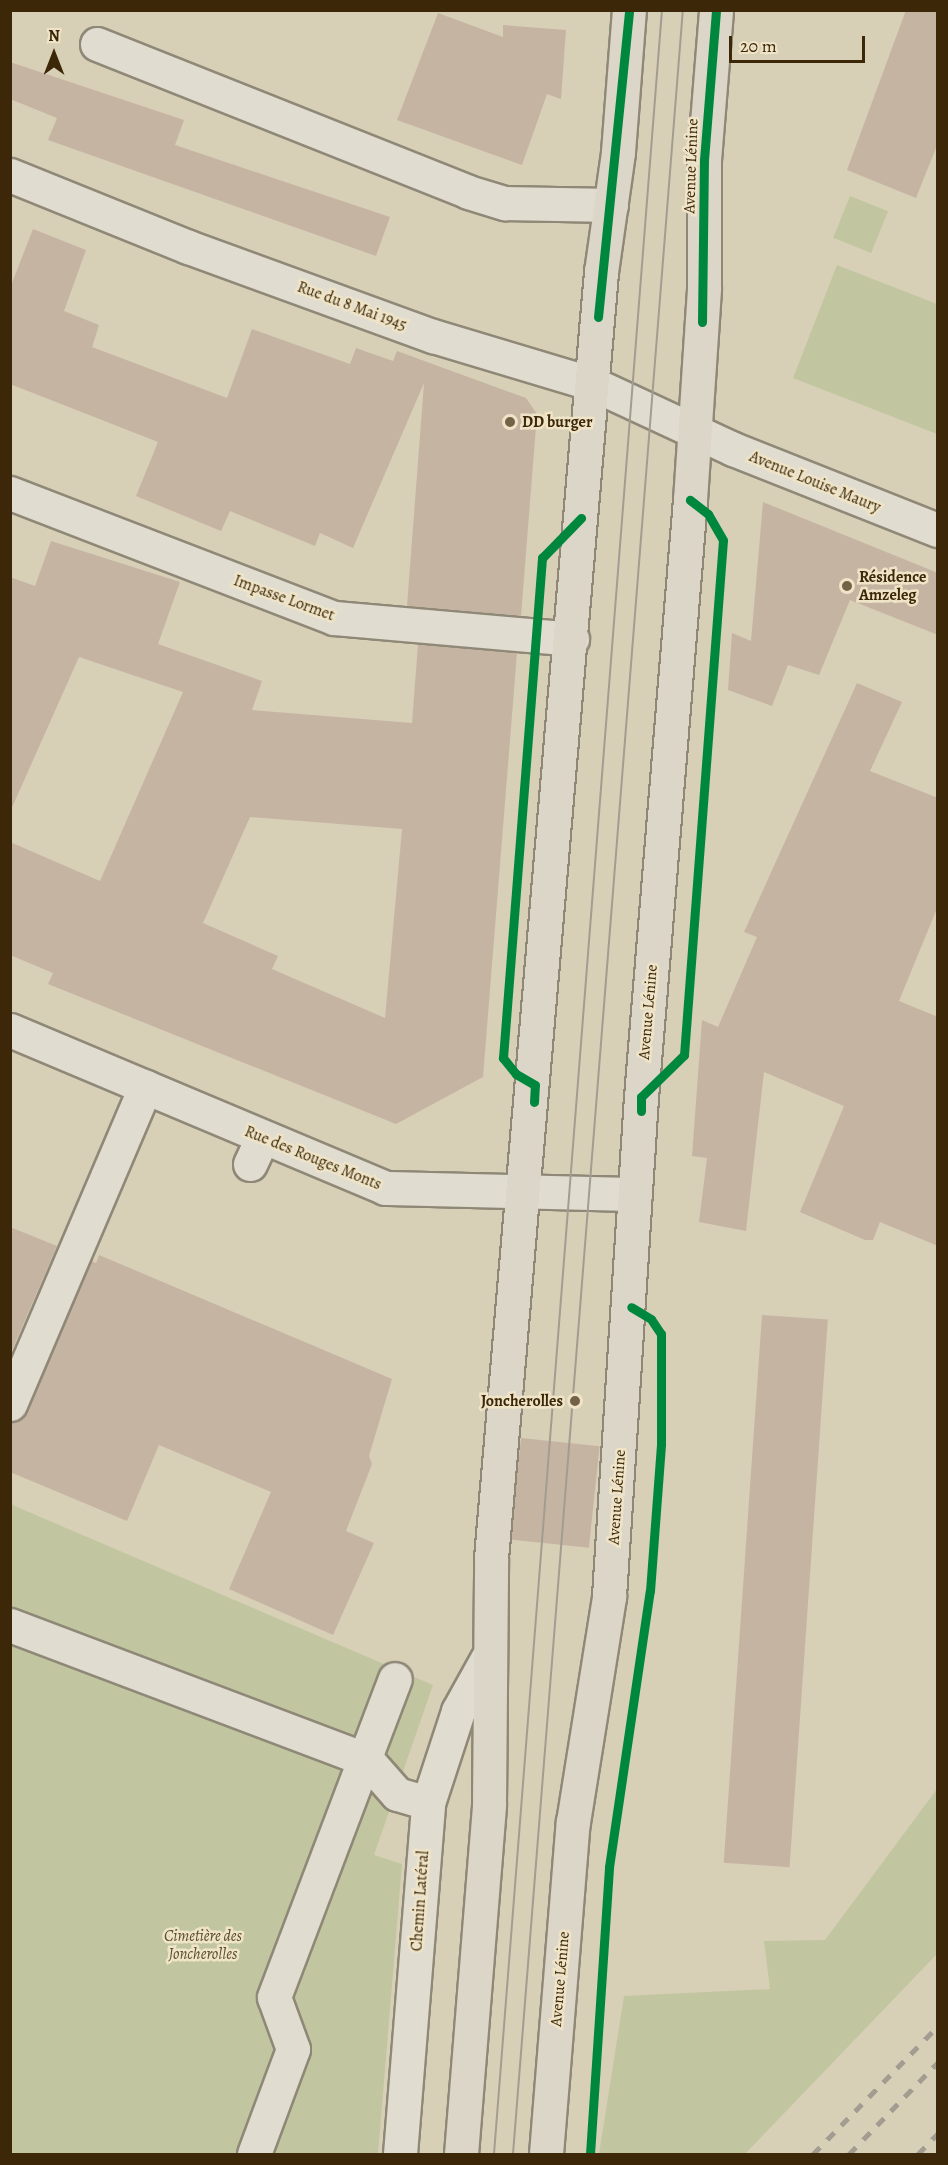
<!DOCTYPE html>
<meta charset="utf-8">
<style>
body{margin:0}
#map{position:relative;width:948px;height:2165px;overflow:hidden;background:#d8cfb7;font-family:Alegreya,serif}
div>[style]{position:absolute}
.green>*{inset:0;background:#c1c6a0;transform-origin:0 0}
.building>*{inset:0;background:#c6b4a3;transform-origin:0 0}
.roads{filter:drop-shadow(2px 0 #8f8877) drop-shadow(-2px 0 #8f8877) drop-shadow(0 2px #8f8877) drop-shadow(0 -2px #8f8877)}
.minor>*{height:33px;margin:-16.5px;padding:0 16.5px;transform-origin:16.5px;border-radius:16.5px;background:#e0dcd0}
.major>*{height:33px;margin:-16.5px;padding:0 16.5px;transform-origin:16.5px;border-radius:16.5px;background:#dbd6c8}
.tram>*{height:1.5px;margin:-0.75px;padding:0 0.75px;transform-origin:0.75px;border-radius:0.75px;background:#a29d90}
.rail>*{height:4.5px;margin-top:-2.25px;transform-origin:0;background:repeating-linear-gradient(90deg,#a29d90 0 10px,transparent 0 20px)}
.cycleway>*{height:9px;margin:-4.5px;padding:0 4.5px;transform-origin:4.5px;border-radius:4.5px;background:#00873e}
.dots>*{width:16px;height:16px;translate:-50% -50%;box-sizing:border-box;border:3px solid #efe4c7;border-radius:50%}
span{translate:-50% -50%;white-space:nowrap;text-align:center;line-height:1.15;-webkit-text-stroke:5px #efe4c7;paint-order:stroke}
.street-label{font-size:16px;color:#3c2808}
.poi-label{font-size:16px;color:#3c2808;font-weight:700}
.left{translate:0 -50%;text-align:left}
.right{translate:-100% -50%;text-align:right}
.park-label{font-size:16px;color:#584e2a;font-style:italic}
.frame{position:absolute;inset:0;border:12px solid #3c2808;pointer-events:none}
.north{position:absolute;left:24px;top:24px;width:60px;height:60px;-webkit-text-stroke:4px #efe4c7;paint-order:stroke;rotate:0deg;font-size:16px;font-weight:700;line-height:24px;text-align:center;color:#3c2808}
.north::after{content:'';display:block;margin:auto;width:21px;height:27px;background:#3c2808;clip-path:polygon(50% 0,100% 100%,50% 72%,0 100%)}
.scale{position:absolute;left:729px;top:36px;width:136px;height:27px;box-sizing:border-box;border:3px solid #3c2808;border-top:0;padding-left:8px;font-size:18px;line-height:21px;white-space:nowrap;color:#3c2808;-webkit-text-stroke:4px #efe4c7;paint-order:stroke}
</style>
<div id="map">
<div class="green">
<i style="left:850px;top:196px;width:41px;height:45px;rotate:22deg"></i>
<i style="clip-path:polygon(837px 265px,937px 304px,937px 434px,793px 378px)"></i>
<i style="clip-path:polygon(10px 1504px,433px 1685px,374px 1855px,402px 1864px,378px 2154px,11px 2154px)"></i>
<i style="clip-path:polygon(937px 1789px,937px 1954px,745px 2154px,599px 2154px,624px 1996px,770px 1989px,764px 1941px,825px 1940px)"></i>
</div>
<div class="building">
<i style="clip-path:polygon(906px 10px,938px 10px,938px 143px,916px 198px,847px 170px)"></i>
<i style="clip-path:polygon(438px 13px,503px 37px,503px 25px,566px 30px,561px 99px,547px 94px,522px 165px,397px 120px)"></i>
<i style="clip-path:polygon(10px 62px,184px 120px,175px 145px,390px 217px,376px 256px,48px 140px,57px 118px,10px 99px)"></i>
<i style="clip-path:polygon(33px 229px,86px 250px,64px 311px,99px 325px,92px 347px,227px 398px,252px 329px,350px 364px,356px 348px,393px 361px,397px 351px,526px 398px,537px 414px,521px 616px,407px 606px,424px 383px,353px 548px,320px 533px,315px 546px,230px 511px,221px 531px,136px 496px,158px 442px,10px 384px,10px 288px)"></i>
<i style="clip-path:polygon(763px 502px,938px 573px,938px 635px,850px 600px,819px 675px,788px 665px,772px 706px,728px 690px,732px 633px,751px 641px)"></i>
<i style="clip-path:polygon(evenodd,51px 541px,180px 582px,158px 644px,262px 681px,252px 710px,412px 723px,418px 644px,517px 653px,483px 1077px,396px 1124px,48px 984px,53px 973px,10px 955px,10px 842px,100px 881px,183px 692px,79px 657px,10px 812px,10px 577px,35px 586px,51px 541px,250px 817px,402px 829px,385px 1018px,272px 969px,278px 956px,203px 923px,250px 817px)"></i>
<i style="clip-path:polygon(857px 683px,902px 702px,870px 771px,938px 798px,938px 906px,899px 1001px,938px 1017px,938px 1246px,880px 1222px,873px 1240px,865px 1240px,800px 1212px,844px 1106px,764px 1072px,746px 1231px,699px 1222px,707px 1158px,692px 1156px,702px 1020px,718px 1027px,757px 937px,744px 932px)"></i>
<i style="clip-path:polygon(10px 1227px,57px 1246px,10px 1355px)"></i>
<i style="clip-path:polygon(99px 1255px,392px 1379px,369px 1456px,372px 1464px,346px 1531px,374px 1543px,333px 1635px,229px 1589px,271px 1492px,159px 1445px,127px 1521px,10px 1472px,10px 1422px,27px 1411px,91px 1261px,96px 1263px)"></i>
<i style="left:762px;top:1315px;width:66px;height:549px;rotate:4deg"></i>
<i style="left:521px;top:1438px;width:79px;height:102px;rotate:6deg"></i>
</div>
<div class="roads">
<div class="minor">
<i style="left:97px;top:44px;width:399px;rotate:21.7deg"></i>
<i style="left:468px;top:192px;width:39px;rotate:17deg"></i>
<i style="left:505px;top:203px;width:106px;rotate:1.1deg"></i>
<i style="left:10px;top:175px;width:192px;rotate:22deg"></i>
<i style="left:188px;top:247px;width:261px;rotate:20deg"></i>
<i style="left:433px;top:336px;width:167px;rotate:16.7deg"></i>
<i style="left:593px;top:384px;width:154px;rotate:24.9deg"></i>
<i style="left:733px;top:449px;width:220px;rotate:21.6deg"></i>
<i style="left:10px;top:493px;width:347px;rotate:21.1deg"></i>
<i style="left:334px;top:618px;width:239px;rotate:5deg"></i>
<i style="left:10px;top:1030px;width:407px;rotate:22.8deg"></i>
<i style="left:385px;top:1188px;width:250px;rotate:1.4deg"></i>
<i style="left:250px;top:1164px;width:29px;rotate:-65deg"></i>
<i style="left:10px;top:1404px;width:345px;rotate:-66.9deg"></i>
<i style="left:10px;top:1625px;width:382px;rotate:20.7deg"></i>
<i style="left:367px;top:1760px;width:45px;rotate:48.6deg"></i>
<i style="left:397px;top:1794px;width:32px;rotate:16deg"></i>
<i style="left:254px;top:2154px;width:112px;rotate:-69.6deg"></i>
<i style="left:293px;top:2049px;width:55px;rotate:-110.1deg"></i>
<i style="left:274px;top:1997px;width:340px;rotate:-69.2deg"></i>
<i style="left:400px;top:2154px;width:352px;rotate:-85.4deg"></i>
<i style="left:428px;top:1803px;width:97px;rotate:-71.9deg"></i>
<i style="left:458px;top:1711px;width:60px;rotate:-60.9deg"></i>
</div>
<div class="major">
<i style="left:461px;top:2154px;width:351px;rotate:-85.4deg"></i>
<i style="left:489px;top:1804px;width:246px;rotate:-89.5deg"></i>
<i style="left:491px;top:1558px;width:1291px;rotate:-85.11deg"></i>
<i style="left:601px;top:272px;width:121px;rotate:-81.9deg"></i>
<i style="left:618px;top:152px;width:142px;rotate:-85.6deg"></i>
<i style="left:546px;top:2154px;width:333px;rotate:-85.4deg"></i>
<i style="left:573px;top:1822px;width:229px;rotate:-80.9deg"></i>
<i style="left:609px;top:1596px;width:500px;rotate:-86.33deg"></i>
<i style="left:641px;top:1097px;width:599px;rotate:-85.31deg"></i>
<i style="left:690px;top:500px;width:213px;rotate:-86.2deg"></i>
<i style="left:704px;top:287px;width:127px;rotate:-90deg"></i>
<i style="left:704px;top:160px;width:150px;rotate:-85.4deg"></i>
</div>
</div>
<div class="tram">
<i style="left:494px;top:2154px;width:2151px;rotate:-85.52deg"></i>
<i style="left:513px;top:2154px;width:2151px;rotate:-85.47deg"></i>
</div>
<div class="rail">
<i style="left:813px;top:2154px;width:179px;rotate:-45.7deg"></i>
<i style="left:849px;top:2154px;width:128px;rotate:-45.9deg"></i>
<i style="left:918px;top:2154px;width:29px;rotate:-46deg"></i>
</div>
<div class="cycleway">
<i style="left:598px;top:317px;width:309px;rotate:-84.2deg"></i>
<i style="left:702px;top:322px;width:162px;rotate:-89.3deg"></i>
<i style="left:704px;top:160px;width:150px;rotate:-85.4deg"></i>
<i style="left:534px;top:1102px;width:17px;rotate:-87deg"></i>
<i style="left:535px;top:1085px;width:22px;rotate:-150deg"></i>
<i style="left:516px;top:1074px;width:21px;rotate:-129deg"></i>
<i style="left:503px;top:1058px;width:502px;rotate:-85.54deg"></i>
<i style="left:542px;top:558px;width:56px;rotate:-45.7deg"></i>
<i style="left:641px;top:1111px;width:14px;rotate:-90deg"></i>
<i style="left:641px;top:1097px;width:60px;rotate:-44.3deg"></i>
<i style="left:684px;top:1055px;width:516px;rotate:-85.67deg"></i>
<i style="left:723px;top:540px;width:30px;rotate:-120deg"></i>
<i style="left:708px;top:514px;width:23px;rotate:-142deg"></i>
<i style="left:590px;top:2154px;width:288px;rotate:-86.2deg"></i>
<i style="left:609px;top:1867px;width:279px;rotate:-81.6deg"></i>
<i style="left:650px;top:1591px;width:147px;rotate:-85.7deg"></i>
<i style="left:661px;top:1444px;width:110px;rotate:-90deg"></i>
<i style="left:661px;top:1334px;width:18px;rotate:-124deg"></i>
<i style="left:651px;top:1319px;width:23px;rotate:-149deg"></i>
</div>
<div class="dots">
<i style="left:510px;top:422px;background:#736245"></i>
<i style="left:847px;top:586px;background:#736245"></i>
<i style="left:575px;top:1401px;background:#736245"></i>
</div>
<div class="street-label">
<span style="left:691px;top:166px;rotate:-88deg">Avenue Lénine</span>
<span style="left:352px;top:306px;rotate:20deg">Rue du 8 Mai 1945</span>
<span style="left:815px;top:482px;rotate:22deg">Avenue Louise Maury</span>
<span style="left:284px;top:598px;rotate:20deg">Impasse Lormet</span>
<span style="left:648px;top:1012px;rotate:-85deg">Avenue Lénine</span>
<span style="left:313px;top:1158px;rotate:22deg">Rue des Rouges Monts</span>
<span style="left:617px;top:1497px;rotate:-86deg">Avenue Lénine</span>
<span style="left:420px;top:1901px;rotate:-86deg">Chemin Latéral</span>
<span style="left:560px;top:1979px;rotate:-85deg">Avenue Lénine</span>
</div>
<div class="poi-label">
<span class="left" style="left:522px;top:422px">DD burger</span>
<span class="left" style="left:859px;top:586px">Résidence<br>Amzeleg</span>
<span class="right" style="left:563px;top:1401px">Joncherolles</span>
</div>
<div class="park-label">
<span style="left:203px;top:1945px">Cimetière des<br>Joncherolles</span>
</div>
<div class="frame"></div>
<div class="north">N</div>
<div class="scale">20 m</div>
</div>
